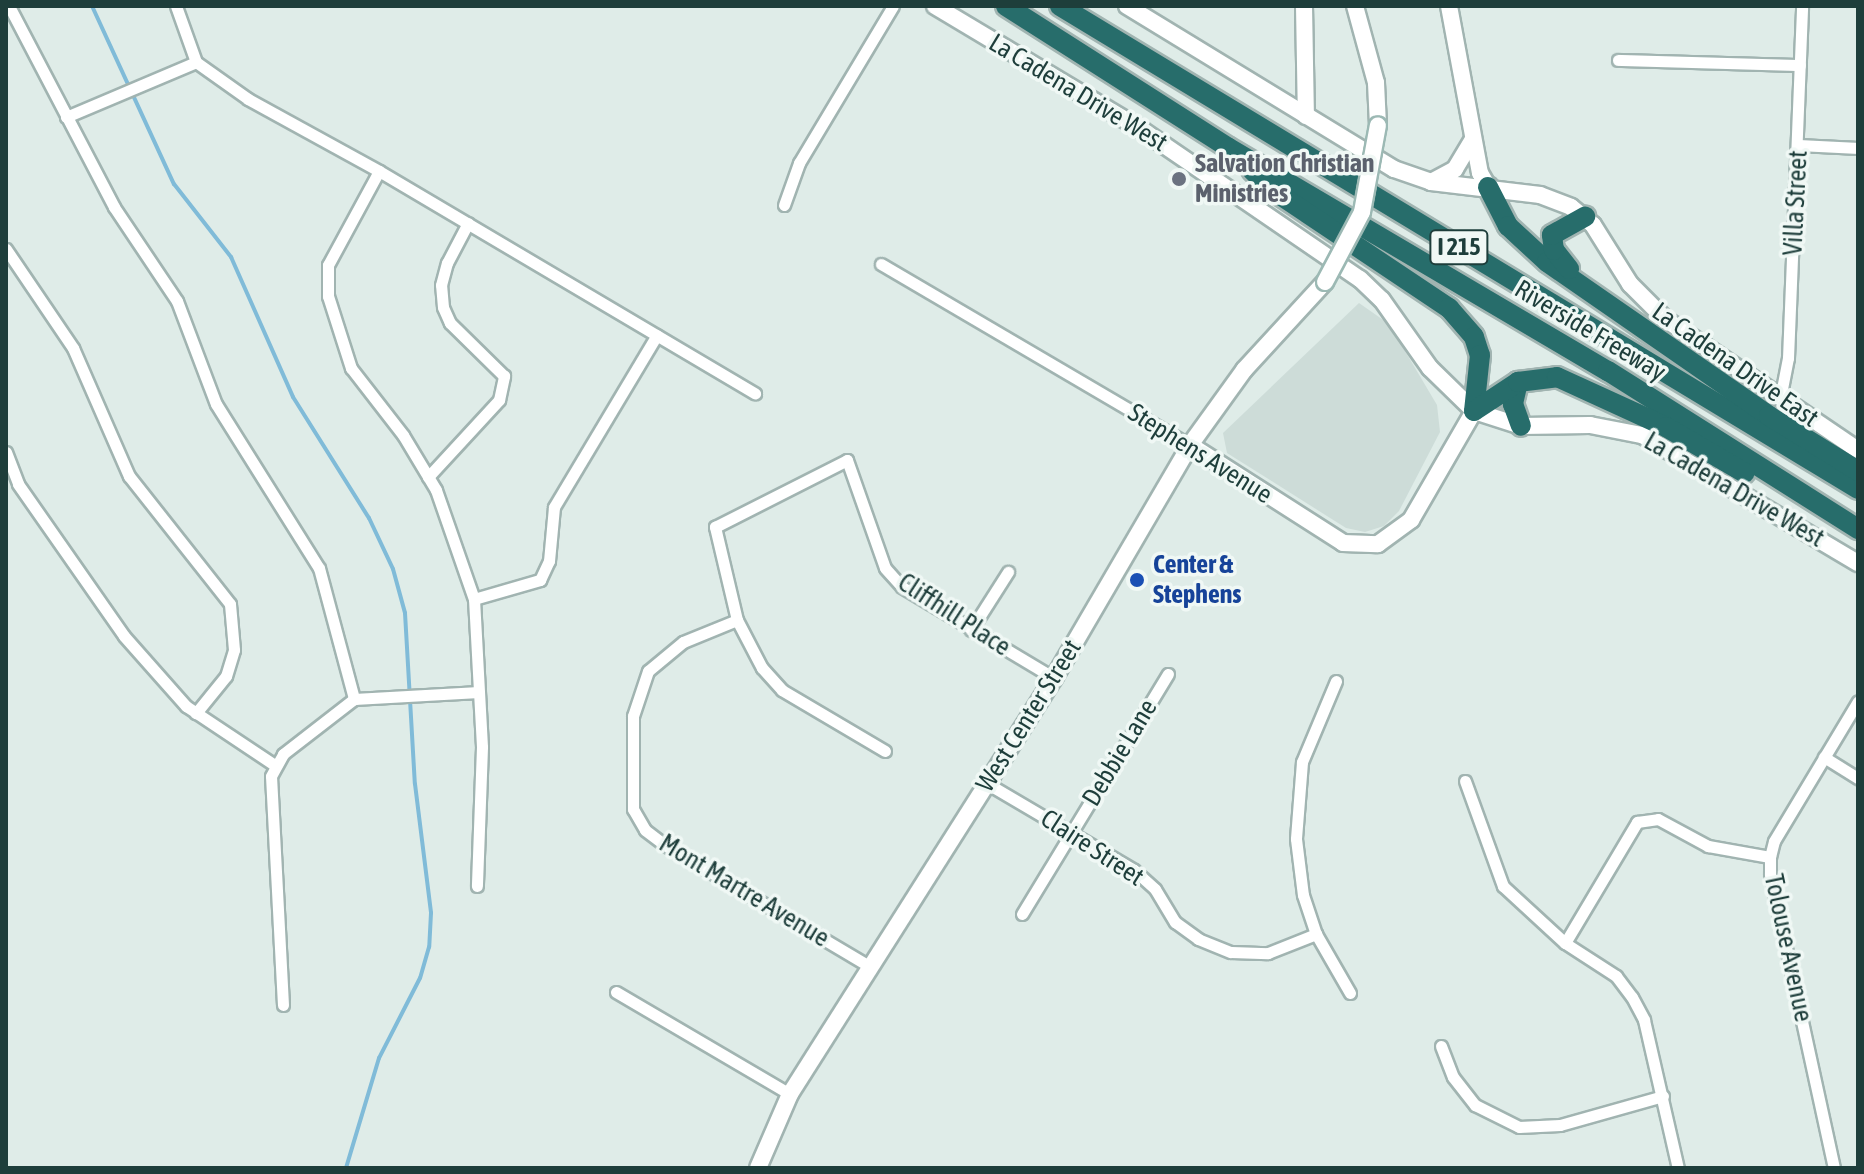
<!DOCTYPE html>
<style>
body{margin:0}
#map{position:relative;width:1864px;height:1174px;overflow:hidden;background:#dfece8;font-family:"Asap Condensed",sans-serif}
div>[style]{position:absolute}
.built>*{inset:0;background:#cddcd8}
.stream>*{height:4px;margin:-2px;padding:0 2px;transform-origin:2px;border-radius:2px;background:#80bbd8}
.roads{filter:drop-shadow(2px 0 #a1b4b1) drop-shadow(-2px 0 #a1b4b1) drop-shadow(0 2px #a1b4b1) drop-shadow(0 -2px #a1b4b1)}
.street>*{height:11px;margin:-5.5px;padding:0 5.5px;transform-origin:5.5px;border-radius:5.5px;background:#fff}
.secondary>*{height:16px;margin:-8px;padding:0 8px;transform-origin:8px;border-radius:8px;background:#fff}
.highway>*{height:20px;margin:-10px;padding:0 10px;transform-origin:10px;border-radius:10px;background:#276d6b}
.bridges{filter:drop-shadow(2px 0 #9cb9b4) drop-shadow(-2px 0 #9cb9b4) drop-shadow(0 2px #9cb9b4) drop-shadow(0 -2px #9cb9b4)}
.secondary-bridge>*{height:16px;margin:-8px;padding:0 8px;transform-origin:8px;border-radius:8px;background:#fff}
.dots>*{width:22px;height:22px;translate:-50% -50%;box-sizing:border-box;border:4px solid #f0f8f5;border-radius:50%}
span{translate:-50% -50%;white-space:nowrap;text-align:center;line-height:1.15;-webkit-text-stroke:7px #f0f8f5;paint-order:stroke}
.shield-label span{padding:2px 6px;background:#f0f8f5;border:2px solid;border-radius:6px;-webkit-text-stroke-width:0}
.shield-label{font-size:24px;color:#1e3e3b;font-weight:700}
.street-label{font-size:26px;color:#1e3e3b}
.worship-label{font-size:26px;color:#5b616d;font-weight:700}
.left{translate:0 -50%;text-align:left}
.transit-label{font-size:26px;color:#164399;font-weight:700}
.frame{position:absolute;inset:0;border:8px solid #1e3e3b;pointer-events:none}
</style>
<div id="map">
<div class="built">
<i style="clip-path:polygon(1359px 303px,1389px 324px,1437px 405px,1440px 432px,1399px 511px,1384px 526px,1365px 532px,1346px 528px,1227px 453px,1223px 433px)"></i>
</div>
<div class="stream">
<i style="left:92px;top:6px;width:196px;rotate:65.3deg"></i>
<i style="left:174px;top:184px;width:93px;rotate:52deg"></i>
<i style="left:231px;top:257px;width:153px;rotate:66.1deg"></i>
<i style="left:293px;top:397px;width:143px;rotate:57.9deg"></i>
<i style="left:369px;top:518px;width:56px;rotate:64.8deg"></i>
<i style="left:393px;top:569px;width:46px;rotate:74.7deg"></i>
<i style="left:405px;top:613px;width:171px;rotate:86.7deg"></i>
<i style="left:415px;top:784px;width:130px;rotate:82.9deg"></i>
<i style="left:431px;top:913px;width:34px;rotate:93deg"></i>
<i style="left:429px;top:947px;width:32px;rotate:106deg"></i>
<i style="left:420px;top:978px;width:90px;rotate:117.1deg"></i>
<i style="left:379px;top:1058px;width:115px;rotate:106.7deg"></i>
</div>
<div class="roads">
<div class="street">
<i style="left:9px;top:6px;width:227px;rotate:62.4deg"></i>
<i style="left:114px;top:207px;width:113px;rotate:56.2deg"></i>
<i style="left:177px;top:301px;width:110px;rotate:69.3deg"></i>
<i style="left:216px;top:404px;width:194px;rotate:57.9deg"></i>
<i style="left:319px;top:568px;width:136px;rotate:75deg"></i>
<i style="left:176px;top:6px;width:59px;rotate:70.3deg"></i>
<i style="left:196px;top:62px;width:64px;rotate:35.4deg"></i>
<i style="left:248px;top:99px;width:149px;rotate:28.8deg"></i>
<i style="left:379px;top:171px;width:437px;rotate:30.6deg"></i>
<i style="left:1618px;top:60px;width:182px;rotate:1.6deg"></i>
<i style="left:66px;top:117px;width:141px;rotate:-22.9deg"></i>
<i style="left:1799px;top:145px;width:59px;rotate:2.9deg"></i>
<i style="left:379px;top:171px;width:107px;rotate:118.5deg"></i>
<i style="left:328px;top:265px;width:31px;rotate:90deg"></i>
<i style="left:328px;top:296px;width:76px;rotate:72.3deg"></i>
<i style="left:351px;top:368px;width:85px;rotate:52.2deg"></i>
<i style="left:403px;top:435px;width:64px;rotate:59deg"></i>
<i style="left:436px;top:490px;width:115px;rotate:70.8deg"></i>
<i style="left:474px;top:599px;width:148px;rotate:86.9deg"></i>
<i style="left:482px;top:747px;width:139px;rotate:92.1deg"></i>
<i style="left:784px;top:205px;width:45px;rotate:-70.3deg"></i>
<i style="left:799px;top:163px;width:183px;rotate:-59.1deg"></i>
<i style="left:6px;top:249px;width:120px;rotate:55.9deg"></i>
<i style="left:73px;top:348px;width:140px;rotate:66.4deg"></i>
<i style="left:129px;top:476px;width:163px;rotate:51.7deg"></i>
<i style="left:230px;top:604px;width:46px;rotate:85deg"></i>
<i style="left:234px;top:650px;width:27px;rotate:107deg"></i>
<i style="left:226px;top:676px;width:48px;rotate:129deg"></i>
<i style="left:881px;top:264px;width:358px;rotate:30.4deg"></i>
<i style="left:1780px;top:399px;width:42px;rotate:-79deg"></i>
<i style="left:1788px;top:358px;width:352px;rotate:-87.7deg"></i>
<i style="left:6px;top:452px;width:34px;rotate:69deg"></i>
<i style="left:18px;top:484px;width:185px;rotate:55.1deg"></i>
<i style="left:124px;top:636px;width:94px;rotate:48.5deg"></i>
<i style="left:186px;top:706px;width:108px;rotate:33.7deg"></i>
<i style="left:428px;top:477px;width:105px;rotate:-47.3deg"></i>
<i style="left:499px;top:400px;width:25px;rotate:-78deg"></i>
<i style="left:504px;top:376px;width:76px;rotate:-135.5deg"></i>
<i style="left:450px;top:323px;width:17px;rotate:-114deg"></i>
<i style="left:443px;top:307px;width:22px;rotate:-95deg"></i>
<i style="left:441px;top:285px;width:23px;rotate:-75deg"></i>
<i style="left:447px;top:263px;width:45px;rotate:-62.3deg"></i>
<i style="left:474px;top:599px;width:69px;rotate:-16.1deg"></i>
<i style="left:540px;top:580px;width:21px;rotate:-65deg"></i>
<i style="left:549px;top:561px;width:54px;rotate:-84.7deg"></i>
<i style="left:554px;top:507px;width:200px;rotate:-59.1deg"></i>
<i style="left:737px;top:620px;width:58px;rotate:157.8deg"></i>
<i style="left:683px;top:642px;width:45px;rotate:140.4deg"></i>
<i style="left:648px;top:671px;width:47px;rotate:108.4deg"></i>
<i style="left:633px;top:716px;width:93px;rotate:90deg"></i>
<i style="left:633px;top:809px;width:24px;rotate:60deg"></i>
<i style="left:645px;top:830px;width:25px;rotate:37deg"></i>
<i style="left:665px;top:845px;width:237px;rotate:30.7deg"></i>
<i style="left:971px;top:630px;width:69px;rotate:-57.5deg"></i>
<i style="left:1336px;top:681px;width:88px;rotate:112.8deg"></i>
<i style="left:1302px;top:762px;width:77px;rotate:94.5deg"></i>
<i style="left:1296px;top:839px;width:56px;rotate:82.9deg"></i>
<i style="left:1303px;top:895px;width:41px;rotate:71.6deg"></i>
<i style="left:1316px;top:934px;width:68px;rotate:60deg"></i>
<i style="left:885px;top:751px;width:120px;rotate:-149.4deg"></i>
<i style="left:782px;top:690px;width:30px;rotate:-132deg"></i>
<i style="left:762px;top:668px;width:54px;rotate:-117.5deg"></i>
<i style="left:737px;top:620px;width:96px;rotate:-103.3deg"></i>
<i style="left:715px;top:527px;width:148px;rotate:-26.9deg"></i>
<i style="left:847px;top:460px;width:114px;rotate:70.6deg"></i>
<i style="left:885px;top:568px;width:25px;rotate:48deg"></i>
<i style="left:902px;top:587px;width:177px;rotate:30.9deg"></i>
<i style="left:1824px;top:757px;width:40px;rotate:32deg"></i>
<i style="left:1465px;top:781px;width:112px;rotate:70.1deg"></i>
<i style="left:1503px;top:886px;width:84px;rotate:42.6deg"></i>
<i style="left:1565px;top:943px;width:61px;rotate:32.9deg"></i>
<i style="left:1616px;top:976px;width:26px;rotate:53deg"></i>
<i style="left:1632px;top:997px;width:26px;rotate:62deg"></i>
<i style="left:1644px;top:1020px;width:152px;rotate:77.1deg"></i>
<i style="left:988px;top:784px;width:169px;rotate:30.5deg"></i>
<i style="left:1134px;top:870px;width:28px;rotate:42deg"></i>
<i style="left:1155px;top:889px;width:39px;rotate:59deg"></i>
<i style="left:1175px;top:922px;width:29px;rotate:36deg"></i>
<i style="left:1198px;top:939px;width:35px;rotate:22deg"></i>
<i style="left:1231px;top:952px;width:37px;rotate:2deg"></i>
<i style="left:1268px;top:953px;width:52px;rotate:-21.6deg"></i>
<i style="left:1022px;top:914px;width:281px;rotate:-58.7deg"></i>
<i style="left:1565px;top:943px;width:141px;rotate:-59.2deg"></i>
<i style="left:1637px;top:822px;width:21px;rotate:-8deg"></i>
<i style="left:1658px;top:819px;width:57px;rotate:28.4deg"></i>
<i style="left:1708px;top:846px;width:63px;rotate:10.1deg"></i>
<i style="left:616px;top:992px;width:202px;rotate:30.4deg"></i>
<i style="left:283px;top:1005px;width:229px;rotate:-93deg"></i>
<i style="left:271px;top:776px;width:25px;rotate:-61deg"></i>
<i style="left:283px;top:754px;width:90px;rotate:-37.8deg"></i>
<i style="left:354px;top:699px;width:125px;rotate:-3.2deg"></i>
<i style="left:1441px;top:1046px;width:33px;rotate:69deg"></i>
<i style="left:1453px;top:1077px;width:36px;rotate:52deg"></i>
<i style="left:1475px;top:1105px;width:49px;rotate:26.6deg"></i>
<i style="left:1519px;top:1127px;width:41px;rotate:-2.8deg"></i>
<i style="left:1560px;top:1125px;width:107px;rotate:-15.7deg"></i>
<i style="left:1834px;top:1168px;width:301px;rotate:-102.3deg"></i>
<i style="left:1770px;top:874px;width:17px;rotate:-90deg"></i>
<i style="left:1770px;top:857px;width:16px;rotate:-76deg"></i>
<i style="left:1774px;top:841px;width:163px;rotate:-59deg"></i>
</div>
<div class="secondary">
<i style="left:935px;top:6px;width:241px;rotate:30.9deg"></i>
<i style="left:1142px;top:130px;width:264px;rotate:34.4deg"></i>
<i style="left:1360px;top:279px;width:30px;rotate:44deg"></i>
<i style="left:1382px;top:300px;width:83px;rotate:54.8deg"></i>
<i style="left:1430px;top:368px;width:62px;rotate:44.3deg"></i>
<i style="left:1474px;top:411px;width:49px;rotate:17.7deg"></i>
<i style="left:1521px;top:426px;width:69px;rotate:-0.8deg"></i>
<i style="left:1590px;top:425px;width:53px;rotate:10.9deg"></i>
<i style="left:1642px;top:435px;width:251px;rotate:30.7deg"></i>
<i style="left:1127px;top:6px;width:313px;rotate:31.4deg"></i>
<i style="left:1394px;top:169px;width:39px;rotate:19deg"></i>
<i style="left:1431px;top:182px;width:110px;rotate:6.8deg"></i>
<i style="left:1540px;top:195px;width:33px;rotate:21deg"></i>
<i style="left:1571px;top:207px;width:28px;rotate:39deg"></i>
<i style="left:1593px;top:225px;width:70px;rotate:57.9deg"></i>
<i style="left:1630px;top:284px;width:49px;rotate:45deg"></i>
<i style="left:1665px;top:319px;width:233px;rotate:34.2deg"></i>
<i style="left:1304px;top:6px;width:110px;rotate:89deg"></i>
<i style="left:1355px;top:6px;width:80px;rotate:74.7deg"></i>
<i style="left:1376px;top:83px;width:42px;rotate:87.3deg"></i>
<i style="left:1449px;top:6px;width:170px;rotate:79.5deg"></i>
<i style="left:1480px;top:173px;width:16px;rotate:60deg"></i>
<i style="left:1431px;top:182px;width:27px;rotate:-28deg"></i>
<i style="left:1455px;top:169px;width:35px;rotate:-59deg"></i>
<i style="left:1190px;top:445px;width:182px;rotate:32.6deg"></i>
<i style="left:1343px;top:543px;width:35px;rotate:2deg"></i>
<i style="left:1378px;top:544px;width:41px;rotate:-36deg"></i>
<i style="left:1411px;top:520px;width:126px;rotate:-60deg"></i>
<i style="left:758px;top:1168px;width:81px;rotate:-66.6deg"></i>
<i style="left:790px;top:1094px;width:493px;rotate:-57.6deg"></i>
<i style="left:1054px;top:678px;width:270px;rotate:-59.7deg"></i>
<i style="left:1190px;top:445px;width:92px;rotate:-54.2deg"></i>
<i style="left:1244px;top:370px;width:120px;rotate:-47.4deg"></i>
</div>
<div class="highway">
<i style="left:1006px;top:6px;width:264px;rotate:32.5deg"></i>
<i style="left:1229px;top:148px;width:440px;rotate:30.5deg"></i>
<i style="left:1608px;top:371px;width:296px;rotate:32.3deg"></i>
<i style="left:1060px;top:6px;width:933px;rotate:31.18deg"></i>
<i style="left:1252px;top:170px;width:30px;rotate:44deg"></i>
<i style="left:1274px;top:191px;width:211px;rotate:33.8deg"></i>
<i style="left:1449px;top:308px;width:38px;rotate:49deg"></i>
<i style="left:1474px;top:337px;width:19px;rotate:72deg"></i>
<i style="left:1480px;top:355px;width:56px;rotate:96.1deg"></i>
<i style="left:1488px;top:187px;width:44px;rotate:62.9deg"></i>
<i style="left:1508px;top:226px;width:53px;rotate:42.7deg"></i>
<i style="left:1547px;top:262px;width:270px;rotate:34.7deg"></i>
<i style="left:1769px;top:416px;width:105px;rotate:31.7deg"></i>
<i style="left:1569px;top:269px;width:24px;rotate:-128deg"></i>
<i style="left:1554px;top:250px;width:15px;rotate:-98deg"></i>
<i style="left:1552px;top:235px;width:38px;rotate:-29deg"></i>
<i style="left:1518px;top:382px;width:23px;rotate:103deg"></i>
<i style="left:1513px;top:404px;width:23px;rotate:70deg"></i>
<i style="left:1474px;top:411px;width:53px;rotate:-33.4deg"></i>
<i style="left:1518px;top:382px;width:39px;rotate:-7deg"></i>
<i style="left:1557px;top:377px;width:120px;rotate:24.6deg"></i>
<i style="left:1666px;top:427px;width:91px;rotate:30.2deg"></i>
</div>
</div>
<div class="bridges">
<div class="secondary-bridge">
<i style="left:1325px;top:282px;width:79px;rotate:-62.1deg"></i>
<i style="left:1362px;top:212px;width:88px;rotate:-79.6deg"></i>
</div>
</div>
<div class="dots">
<i style="left:1179px;top:179px;background:#6b7280"></i>
<i style="left:1137px;top:580px;background:#1a4fb4"></i>
</div>
<div class="shield-label">
<span style="left:1459px;top:247px">I 215</span>
</div>
<div class="street-label">
<span style="left:1078px;top:93px;rotate:31deg">La Cadena Drive West</span>
<span style="left:1796px;top:203px;rotate:-87deg">Villa Street</span>
<span style="left:1590px;top:331px;rotate:31deg">Riverside Freeway</span>
<span style="left:1735px;top:365px;rotate:35deg">La Cadena Drive East</span>
<span style="left:1200px;top:454px;rotate:32deg">Stephens Avenue</span>
<span style="left:1734px;top:490px;rotate:30deg">La Cadena Drive West</span>
<span style="left:954px;top:615px;rotate:33deg">Cliffhill Place</span>
<span style="left:1029px;top:716px;rotate:-58deg">West Center Street</span>
<span style="left:1120px;top:753px;rotate:-59deg">Debbie Lane</span>
<span style="left:1092px;top:848px;rotate:33deg">Claire Street</span>
<span style="left:744px;top:891px;rotate:31deg">Mont Martre Avenue</span>
<span style="left:1788px;top:948px;rotate:78deg">Tolouse Avenue</span>
</div>
<div class="worship-label">
<span class="left" style="left:1195px;top:179px">Salvation Christian<br>Ministries</span>
</div>
<div class="transit-label">
<span class="left" style="left:1153px;top:580px">Center &amp;<br>Stephens</span>
</div>
<div class="frame"></div>
</div>
